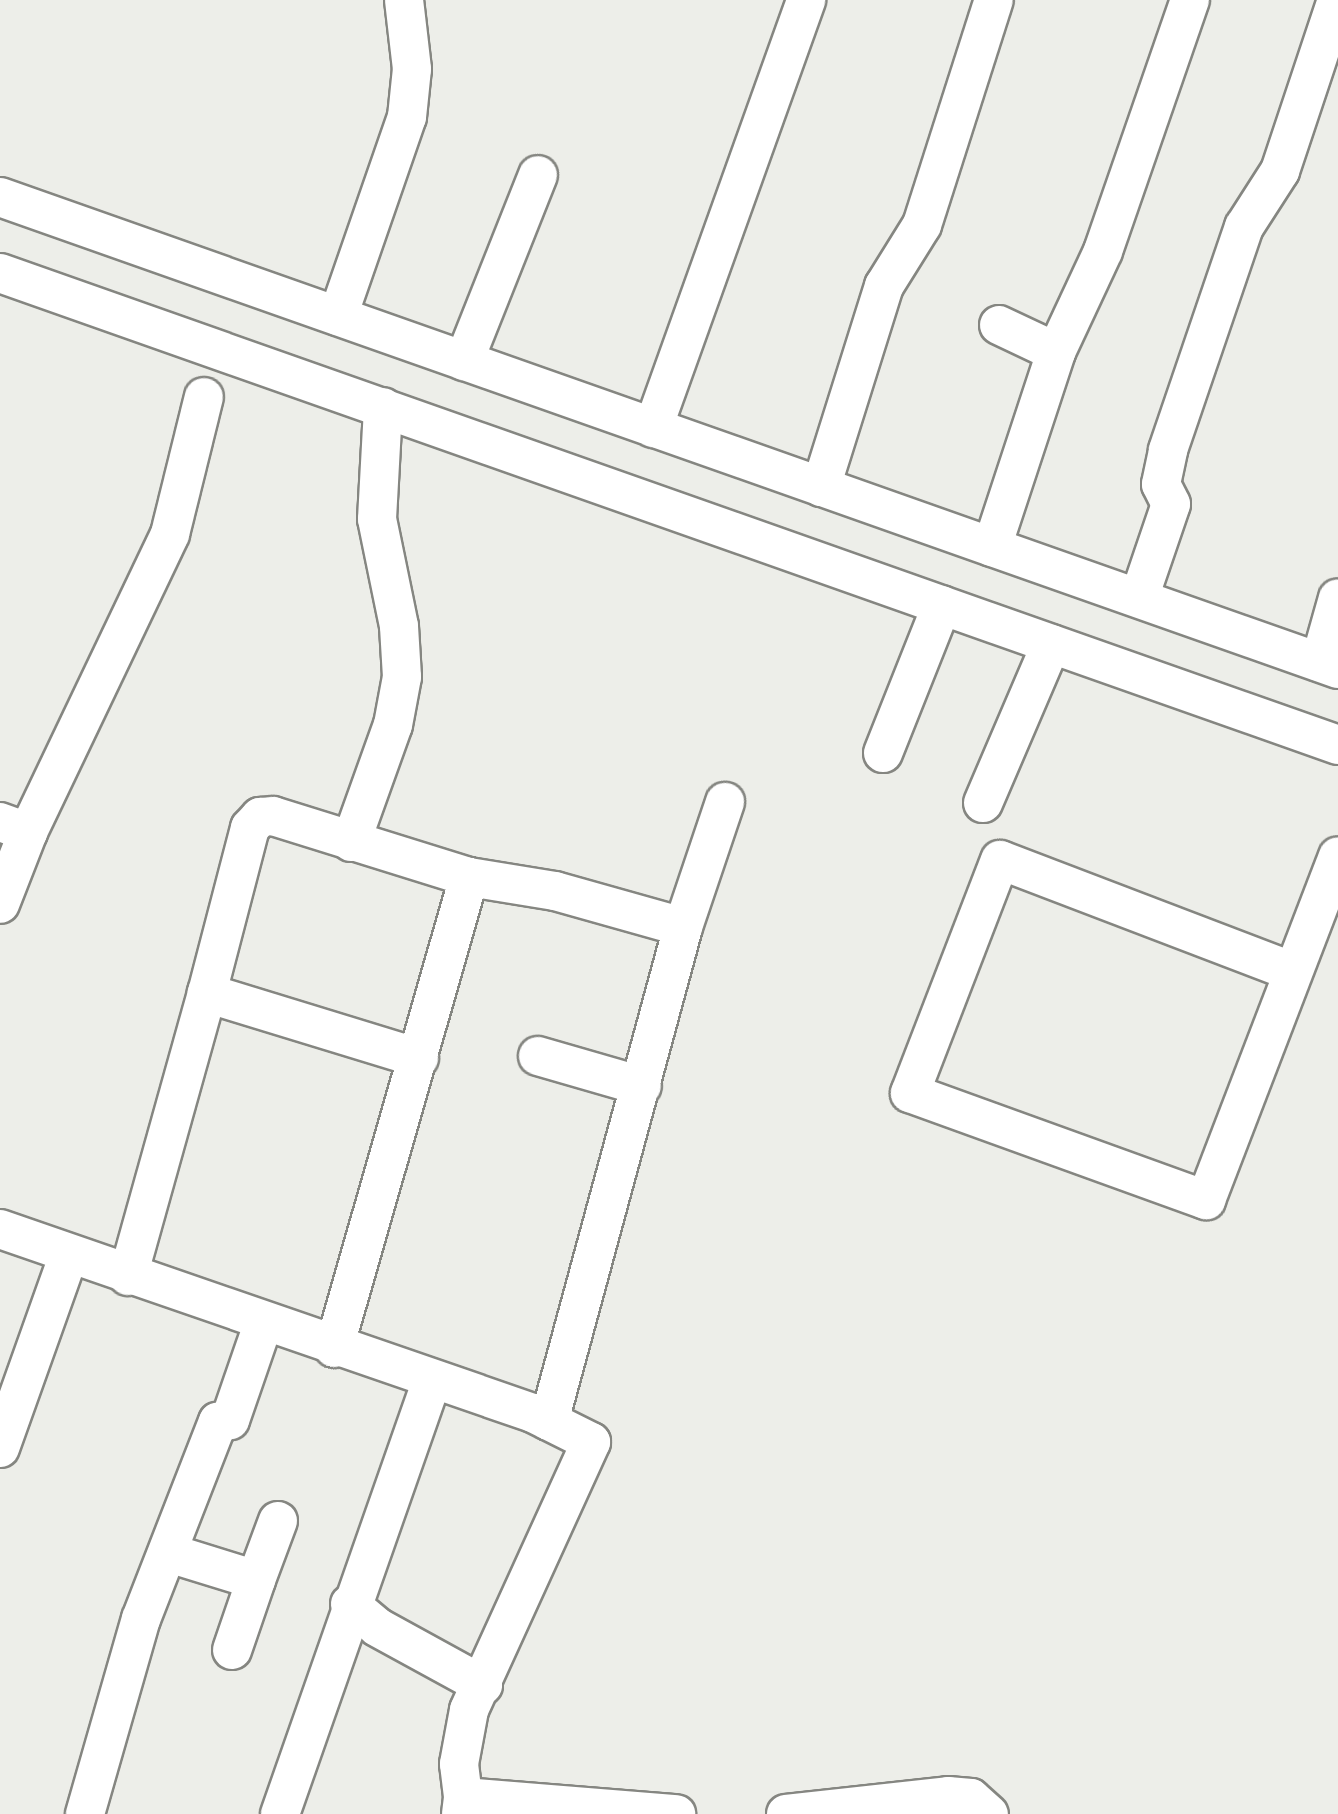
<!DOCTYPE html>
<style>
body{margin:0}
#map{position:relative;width:1338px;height:1814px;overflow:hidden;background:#edeee9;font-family:Lato,sans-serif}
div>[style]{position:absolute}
.roads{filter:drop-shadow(2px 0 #858681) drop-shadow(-2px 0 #858681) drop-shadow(0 2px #858681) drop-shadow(0 -2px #858681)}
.minor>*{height:38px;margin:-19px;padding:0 19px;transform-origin:19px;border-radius:19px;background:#fff}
.major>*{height:38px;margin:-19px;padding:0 19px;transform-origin:19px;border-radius:19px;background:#fff}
span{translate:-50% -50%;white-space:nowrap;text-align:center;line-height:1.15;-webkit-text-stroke:5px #fff;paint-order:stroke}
</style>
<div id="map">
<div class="roads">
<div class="minor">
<i style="left:338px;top:316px;width:211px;rotate:-70.9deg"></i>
<i style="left:407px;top:117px;width:48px;rotate:-84.1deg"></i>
<i style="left:412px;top:69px;width:69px;rotate:-96.6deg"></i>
<i style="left:1056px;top:352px;width:111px;rotate:-65deg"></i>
<i style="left:1103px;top:251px;width:266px;rotate:-70.9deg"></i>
<i style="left:464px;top:361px;width:200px;rotate:-68.3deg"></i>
<i style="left:653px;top:428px;width:455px;rotate:-70.3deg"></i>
<i style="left:821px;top:487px;width:211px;rotate:-72.6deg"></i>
<i style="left:884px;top:286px;width:72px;rotate:-58.1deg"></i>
<i style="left:922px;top:225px;width:236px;rotate:-72.3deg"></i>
<i style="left:992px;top:547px;width:205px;rotate:-71.8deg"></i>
<i style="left:1056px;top:352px;width:63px;rotate:-154.7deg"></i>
<i style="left:1139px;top:598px;width:99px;rotate:-71.2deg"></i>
<i style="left:1171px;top:504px;width:22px;rotate:-117deg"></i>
<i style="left:1161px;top:484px;width:35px;rotate:-78deg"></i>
<i style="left:1168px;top:450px;width:236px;rotate:-71.2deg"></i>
<i style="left:1244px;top:227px;width:67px;rotate:-57.3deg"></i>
<i style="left:1280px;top:171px;width:180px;rotate:-71.6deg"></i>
<i style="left:1320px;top:662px;width:66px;rotate:-74.3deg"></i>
<i style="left:883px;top:753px;width:159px;rotate:-68.3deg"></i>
<i style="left:983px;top:803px;width:173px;rotate:-66.8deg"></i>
<i style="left:0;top:822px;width:30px;rotate:20deg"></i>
<i style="left:28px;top:832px;width:77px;rotate:111.3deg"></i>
<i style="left:28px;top:832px;width:330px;rotate:-64.5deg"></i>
<i style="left:170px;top:534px;width:141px;rotate:-76.1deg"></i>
<i style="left:351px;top:842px;width:124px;rotate:-70.3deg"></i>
<i style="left:393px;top:725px;width:49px;rotate:-79.4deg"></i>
<i style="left:402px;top:677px;width:51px;rotate:-93.4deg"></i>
<i style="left:399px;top:626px;width:109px;rotate:-101.6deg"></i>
<i style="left:377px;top:519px;width:112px;rotate:-86.9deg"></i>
<i style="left:1291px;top:971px;width:311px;rotate:-159.1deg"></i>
<i style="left:1000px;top:860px;width:250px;rotate:111.1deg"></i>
<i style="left:910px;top:1093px;width:315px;rotate:19.9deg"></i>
<i style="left:1206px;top:1200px;width:368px;rotate:-69deg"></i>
<i style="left:538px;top:1056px;width:108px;rotate:16.1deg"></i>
<i style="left:419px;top:1058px;width:222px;rotate:-163deg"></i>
<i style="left:207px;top:993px;width:171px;rotate:-75.4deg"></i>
<i style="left:250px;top:828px;width:15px;rotate:-48deg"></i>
<i style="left:260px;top:817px;width:13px;rotate:-4deg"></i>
<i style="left:273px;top:816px;width:205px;rotate:17.3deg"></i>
<i style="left:0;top:1229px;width:564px;rotate:19.05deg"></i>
<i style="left:533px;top:1413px;width:65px;rotate:26.6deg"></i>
<i style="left:591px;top:1442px;width:294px;rotate:114.5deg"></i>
<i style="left:469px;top:1710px;width:55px;rotate:100.5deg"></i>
<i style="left:459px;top:1764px;width:33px;rotate:83deg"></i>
<i style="left:128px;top:1276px;width:294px;rotate:-74.4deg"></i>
<i style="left:334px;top:1348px;width:490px;rotate:-74deg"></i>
<i style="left:469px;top:877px;width:87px;rotate:9.2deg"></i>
<i style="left:555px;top:891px;width:133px;rotate:15.7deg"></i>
<i style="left:549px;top:1421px;width:512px;rotate:-74.82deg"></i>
<i style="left:683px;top:927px;width:132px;rotate:-71.4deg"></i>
<i style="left:0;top:1448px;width:206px;rotate:-70.4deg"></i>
<i style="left:169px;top:1553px;width:91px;rotate:17.2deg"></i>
<i style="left:256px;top:1580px;width:74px;rotate:108.9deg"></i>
<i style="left:256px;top:1580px;width:63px;rotate:-69.6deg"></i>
<i style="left:350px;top:1604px;width:35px;rotate:40deg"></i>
<i style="left:377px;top:1627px;width:121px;rotate:28.7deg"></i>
<i style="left:85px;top:1814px;width:203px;rotate:-74deg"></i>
<i style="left:141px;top:1619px;width:212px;rotate:-68.7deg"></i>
<i style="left:218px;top:1422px;width:12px;rotate:-9deg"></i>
<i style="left:230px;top:1420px;width:102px;rotate:-71deg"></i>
<i style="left:280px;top:1814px;width:460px;rotate:-70.7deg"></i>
<i style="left:461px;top:1814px;width:17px;rotate:-83deg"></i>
<i style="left:463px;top:1797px;width:214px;rotate:4.6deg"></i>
<i style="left:786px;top:1814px;width:163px;rotate:-6.3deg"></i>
<i style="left:948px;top:1796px;width:23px;rotate:5deg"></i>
<i style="left:971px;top:1798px;width:24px;rotate:42deg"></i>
</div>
<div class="major">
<i style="left:0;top:197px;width:1419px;rotate:19.43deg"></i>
<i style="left:0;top:273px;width:1419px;rotate:19.43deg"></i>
</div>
</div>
</div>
